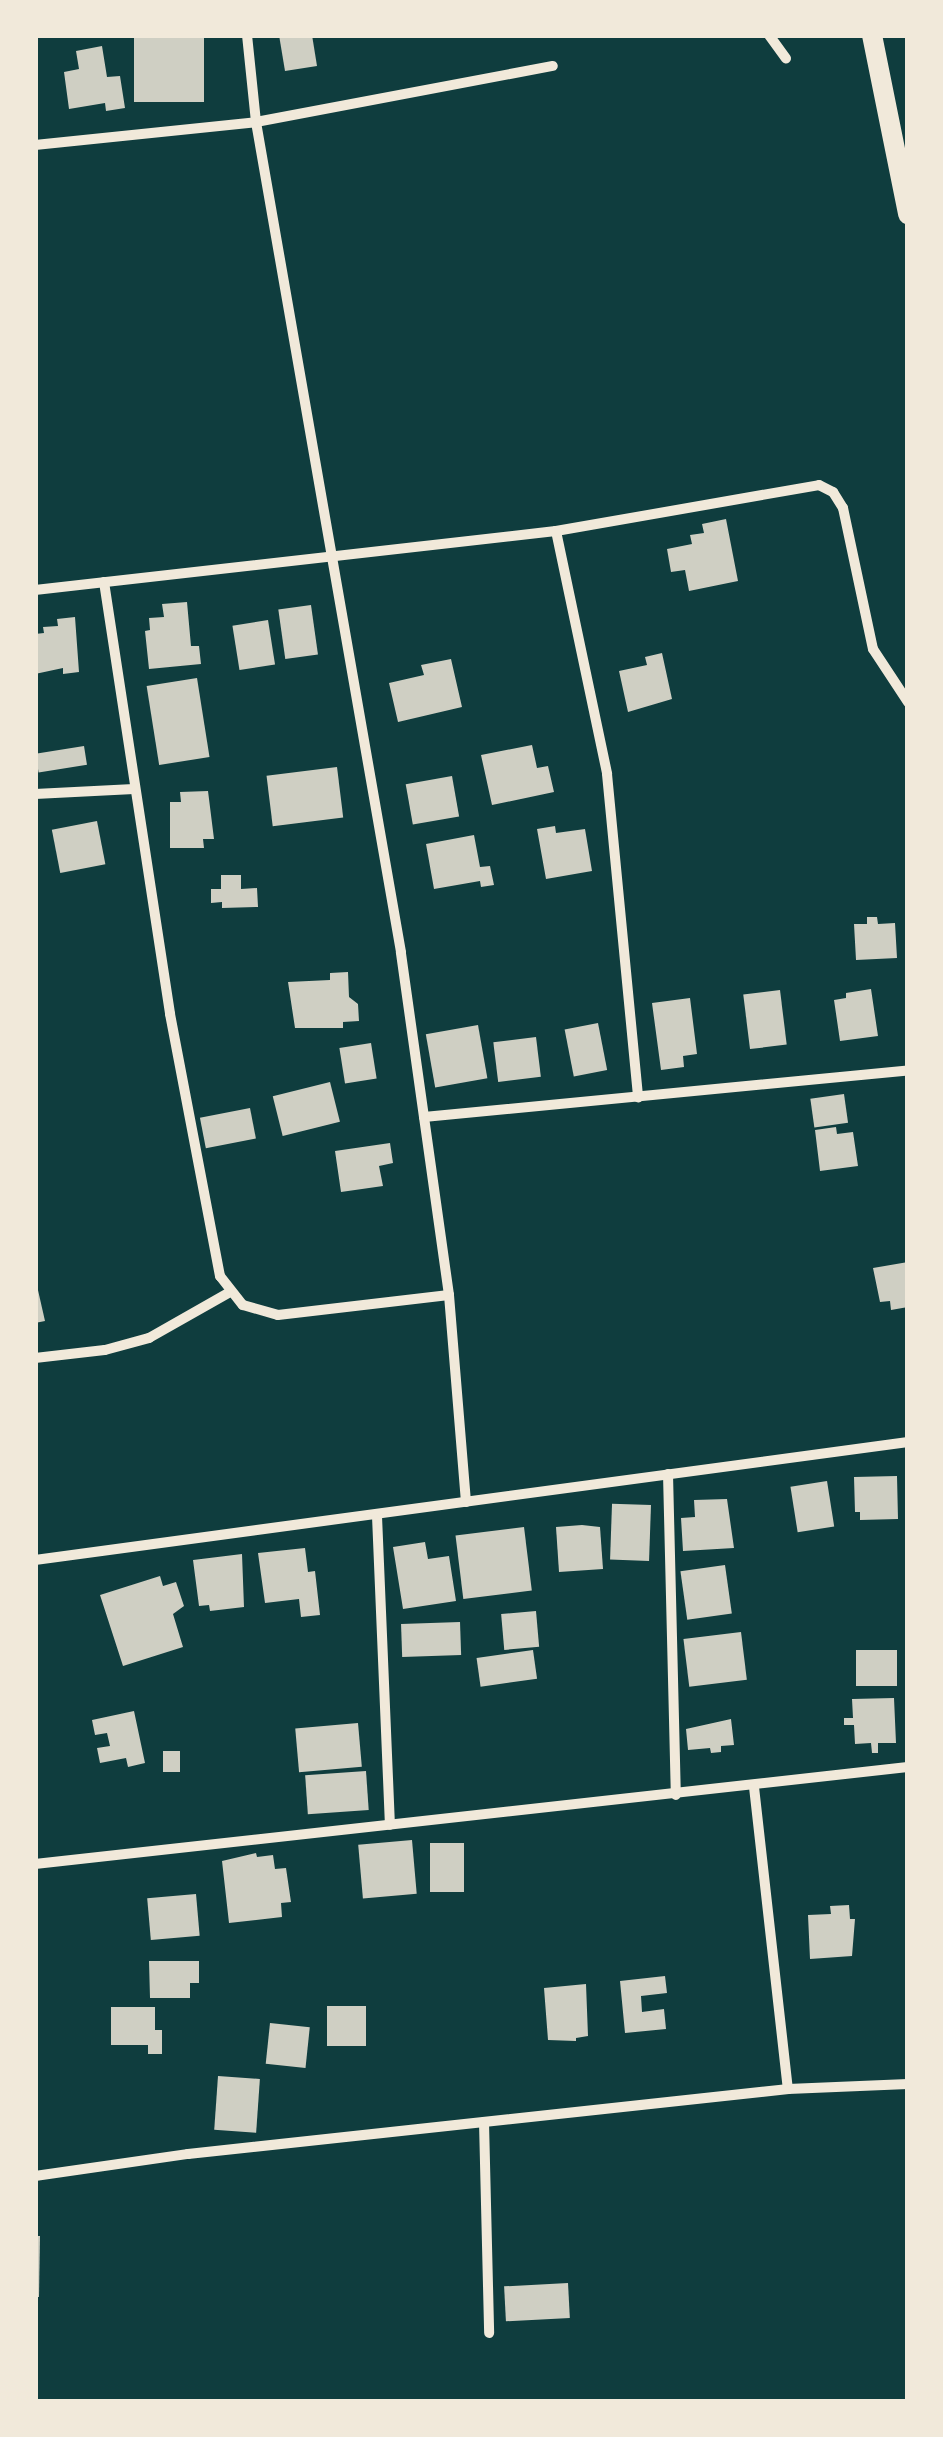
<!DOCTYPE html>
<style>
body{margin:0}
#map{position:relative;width:943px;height:2437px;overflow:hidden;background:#0f3d3e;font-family:Manrope,sans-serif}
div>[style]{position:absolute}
.building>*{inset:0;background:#cfcfc3;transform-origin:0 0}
.minor>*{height:10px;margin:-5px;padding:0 5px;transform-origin:5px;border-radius:5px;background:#f1e9da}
.trunk>*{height:20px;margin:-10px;padding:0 10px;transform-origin:10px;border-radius:10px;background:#f1e9da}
span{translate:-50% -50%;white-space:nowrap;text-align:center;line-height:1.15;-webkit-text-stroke:8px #f1e9da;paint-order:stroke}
.frame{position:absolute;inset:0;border:38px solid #f1e9da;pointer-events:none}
</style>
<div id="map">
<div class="building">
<i style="left:134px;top:35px;width:70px;height:67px"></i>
<i style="clip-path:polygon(279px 35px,312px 35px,317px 66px,285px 71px)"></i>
<i style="clip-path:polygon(102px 46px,107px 77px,120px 76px,125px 108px,106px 111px,105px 103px,69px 109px,64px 72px,79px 69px,76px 51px)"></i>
<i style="clip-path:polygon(726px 519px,738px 581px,689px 591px,685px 570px,671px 572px,667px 549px,692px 544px,690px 535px,704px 533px,702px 524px)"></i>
<i style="clip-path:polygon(187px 602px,191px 646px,199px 646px,201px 664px,149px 669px,145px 631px,150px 630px,149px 618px,164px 617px,162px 604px)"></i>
<i style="left:311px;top:605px;width:50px;height:33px;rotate:82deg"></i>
<i style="clip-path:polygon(75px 617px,79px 672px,63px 674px,63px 668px,35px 674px,35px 634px,44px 633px,43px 627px,58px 626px,57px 619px)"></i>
<i style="left:268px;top:620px;width:45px;height:36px;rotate:81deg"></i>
<i style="clip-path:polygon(662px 653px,672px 699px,628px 712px,619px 671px,647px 665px,645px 657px)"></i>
<i style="clip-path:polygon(451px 659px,462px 707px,398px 722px,389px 683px,424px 675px,421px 665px)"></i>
<i style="left:197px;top:678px;width:80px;height:51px;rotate:81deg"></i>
<i style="clip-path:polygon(532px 745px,537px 768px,548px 766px,554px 792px,492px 805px,481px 755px)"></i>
<i style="left:84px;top:746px;width:19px;height:49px;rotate:81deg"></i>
<i style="left:337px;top:767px;width:51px;height:71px;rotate:83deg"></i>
<i style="left:452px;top:776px;width:41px;height:47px;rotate:80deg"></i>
<i style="clip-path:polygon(208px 791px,214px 839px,203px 839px,204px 848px,170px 848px,170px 802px,181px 802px,180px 792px)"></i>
<i style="left:97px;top:821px;width:44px;height:46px;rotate:79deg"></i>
<i style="clip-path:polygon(555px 826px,556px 833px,585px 829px,592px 871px,546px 879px,537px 829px)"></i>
<i style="clip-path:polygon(474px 835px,480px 867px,490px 866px,494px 885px,481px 887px,480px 881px,434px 889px,426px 844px)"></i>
<i style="clip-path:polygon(221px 875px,241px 875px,241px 889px,257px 888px,258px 907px,222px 908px,222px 902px,211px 903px,211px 889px,221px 889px)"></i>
<i style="clip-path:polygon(867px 917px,877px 917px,878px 924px,895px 923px,897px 958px,856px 960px,854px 924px,867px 924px)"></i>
<i style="clip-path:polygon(348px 972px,349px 997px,358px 1004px,359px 1021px,343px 1022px,343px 1028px,295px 1028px,288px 982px,330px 980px,330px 973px)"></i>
<i style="clip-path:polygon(871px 989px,878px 1036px,840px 1041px,834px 1000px,846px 998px,846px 993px)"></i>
<i style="left:780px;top:990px;width:55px;height:37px;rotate:83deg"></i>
<i style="clip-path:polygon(690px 998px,697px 1054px,683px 1056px,684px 1067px,661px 1070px,652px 1003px)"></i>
<i style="left:598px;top:1023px;width:48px;height:34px;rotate:79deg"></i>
<i style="left:478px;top:1025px;width:54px;height:53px;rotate:80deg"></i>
<i style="left:536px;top:1037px;width:40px;height:43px;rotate:83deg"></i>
<i style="left:371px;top:1043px;width:36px;height:32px;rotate:81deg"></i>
<i style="left:330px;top:1082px;width:41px;height:59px;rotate:76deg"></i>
<i style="left:844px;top:1094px;width:29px;height:34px;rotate:82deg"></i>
<i style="left:250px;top:1108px;width:31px;height:51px;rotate:79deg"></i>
<i style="clip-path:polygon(836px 1127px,837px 1134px,853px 1132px,858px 1166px,820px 1171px,815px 1130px)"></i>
<i style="clip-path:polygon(390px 1143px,393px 1163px,379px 1166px,383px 1186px,341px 1192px,335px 1151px)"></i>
<i style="clip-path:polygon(908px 1262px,908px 1307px,891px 1310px,890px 1301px,880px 1302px,873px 1268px)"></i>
<i style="clip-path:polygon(35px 1277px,45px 1321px,35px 1323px)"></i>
<i style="clip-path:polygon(897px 1476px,898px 1519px,860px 1520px,860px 1512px,855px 1512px,854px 1477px)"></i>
<i style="left:827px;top:1481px;width:46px;height:37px;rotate:81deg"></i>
<i style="clip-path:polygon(727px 1499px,734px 1548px,683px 1551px,681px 1518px,695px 1517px,694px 1500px)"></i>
<i style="left:651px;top:1505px;width:56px;height:39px;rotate:92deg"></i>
<i style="clip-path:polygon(582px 1525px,600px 1527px,603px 1569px,559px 1572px,556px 1527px)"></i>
<i style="left:524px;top:1527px;width:64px;height:69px;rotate:83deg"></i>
<i style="clip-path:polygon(425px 1542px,428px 1559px,449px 1556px,456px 1601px,403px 1609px,393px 1547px)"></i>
<i style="clip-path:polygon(305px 1548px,308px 1572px,315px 1571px,320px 1615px,301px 1617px,299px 1599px,265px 1603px,258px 1553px)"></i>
<i style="clip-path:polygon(242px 1554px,244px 1607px,210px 1611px,209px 1605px,199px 1606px,193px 1560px)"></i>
<i style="left:725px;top:1565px;width:49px;height:45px;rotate:82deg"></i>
<i style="clip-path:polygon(160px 1576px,163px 1586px,176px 1582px,184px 1606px,173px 1614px,183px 1647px,123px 1666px,100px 1595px)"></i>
<i style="left:536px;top:1611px;width:36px;height:35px;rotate:85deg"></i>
<i style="left:460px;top:1622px;width:33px;height:59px;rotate:88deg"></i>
<i style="left:741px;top:1632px;width:48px;height:58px;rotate:83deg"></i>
<i style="left:533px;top:1650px;width:29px;height:57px;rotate:82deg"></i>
<i style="left:856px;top:1650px;width:41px;height:36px"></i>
<i style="clip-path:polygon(894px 1698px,896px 1743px,878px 1743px,878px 1753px,872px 1753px,871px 1743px,855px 1744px,854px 1725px,844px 1725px,844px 1718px,853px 1718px,852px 1699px)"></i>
<i style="clip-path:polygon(134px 1711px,145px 1763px,128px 1767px,126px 1758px,100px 1763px,97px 1748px,110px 1746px,107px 1733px,95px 1735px,92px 1720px)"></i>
<i style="clip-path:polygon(731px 1719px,734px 1745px,721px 1746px,721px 1752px,711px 1753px,710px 1748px,688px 1750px,686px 1729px)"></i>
<i style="left:358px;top:1723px;width:44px;height:63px;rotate:85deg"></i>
<i style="left:163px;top:1751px;width:17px;height:21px"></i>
<i style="left:366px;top:1771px;width:39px;height:61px;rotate:86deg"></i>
<i style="left:412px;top:1840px;width:54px;height:54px;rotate:85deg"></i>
<i style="left:430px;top:1843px;width:34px;height:49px"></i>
<i style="clip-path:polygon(256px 1853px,257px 1857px,273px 1855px,275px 1869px,286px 1868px,291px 1902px,281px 1903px,282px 1917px,229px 1923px,222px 1861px)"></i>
<i style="left:196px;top:1894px;width:42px;height:49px;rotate:85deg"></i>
<i style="clip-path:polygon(849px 1905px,850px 1919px,855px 1919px,852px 1956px,810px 1959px,808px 1915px,831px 1914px,830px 1906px)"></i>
<i style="clip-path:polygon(149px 1961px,199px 1961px,199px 1983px,190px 1983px,190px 1998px,150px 1998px)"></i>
<i style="clip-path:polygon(665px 1976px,667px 1993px,641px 1996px,642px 2012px,664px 2009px,666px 2029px,625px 2033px,620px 1981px)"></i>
<i style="clip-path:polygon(586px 1984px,588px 2036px,576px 2038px,576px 2041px,548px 2040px,544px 1988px)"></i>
<i style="left:366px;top:2006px;width:40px;height:39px;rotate:90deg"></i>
<i style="clip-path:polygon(111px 2007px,155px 2007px,155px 2030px,162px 2030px,162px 2054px,148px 2054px,148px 2045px,111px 2045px)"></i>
<i style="left:270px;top:2023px;width:40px;height:41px;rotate:6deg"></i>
<i style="left:218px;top:2076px;width:42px;height:54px;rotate:4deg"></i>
<i style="clip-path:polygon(35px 2236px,40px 2236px,39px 2297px,35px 2297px)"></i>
<i style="left:568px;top:2283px;width:35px;height:64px;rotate:87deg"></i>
</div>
<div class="minor">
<i style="left:769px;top:35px;width:29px;rotate:54deg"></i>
<i style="left:35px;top:145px;width:222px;rotate:-5.9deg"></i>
<i style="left:256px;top:122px;width:87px;rotate:-95.9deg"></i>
<i style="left:556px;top:531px;width:248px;rotate:78.1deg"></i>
<i style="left:607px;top:774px;width:325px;rotate:84.5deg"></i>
<i style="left:104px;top:582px;width:437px;rotate:81.3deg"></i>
<i style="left:170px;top:1014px;width:267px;rotate:79.2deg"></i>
<i style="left:220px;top:1276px;width:37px;rotate:52deg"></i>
<i style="left:243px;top:1305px;width:36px;rotate:16deg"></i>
<i style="left:278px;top:1315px;width:172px;rotate:-6.7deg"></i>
<i style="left:35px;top:590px;width:524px;rotate:-6.46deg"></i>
<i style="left:556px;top:531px;width:267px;rotate:-9.9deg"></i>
<i style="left:819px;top:485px;width:16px;rotate:27deg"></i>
<i style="left:833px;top:492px;width:19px;rotate:58deg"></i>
<i style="left:843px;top:508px;width:144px;rotate:78deg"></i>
<i style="left:873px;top:649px;width:64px;rotate:56.6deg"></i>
<i style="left:35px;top:794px;width:99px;rotate:-2.9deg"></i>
<i style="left:424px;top:1117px;width:486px;rotate:-5.5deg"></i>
<i style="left:35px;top:1358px;width:70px;rotate:-6.5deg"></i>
<i style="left:105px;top:1350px;width:46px;rotate:-15.3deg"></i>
<i style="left:149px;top:1338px;width:93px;rotate:-29.6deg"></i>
<i style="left:668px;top:1474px;width:321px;rotate:88.6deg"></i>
<i style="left:466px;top:1502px;width:208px;rotate:-94.7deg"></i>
<i style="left:449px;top:1295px;width:346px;rotate:-98deg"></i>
<i style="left:401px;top:952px;width:843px;rotate:-99.91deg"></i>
<i style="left:256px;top:122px;width:302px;rotate:-10.7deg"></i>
<i style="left:377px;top:1516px;width:309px;rotate:87.6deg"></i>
<i style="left:35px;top:1560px;width:881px;rotate:-7.7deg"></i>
<i style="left:754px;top:1787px;width:304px;rotate:83.6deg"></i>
<i style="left:35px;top:1864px;width:878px;rotate:-6.34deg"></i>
<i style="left:484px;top:2122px;width:211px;rotate:88.6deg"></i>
<i style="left:35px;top:2176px;width:155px;rotate:-8.2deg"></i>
<i style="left:188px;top:2154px;width:604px;rotate:-6.18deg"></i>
<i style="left:788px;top:2089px;width:120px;rotate:-2.4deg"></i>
</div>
<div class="trunk">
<i style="left:872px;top:35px;width:183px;rotate:78.6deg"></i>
</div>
<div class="frame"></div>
</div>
